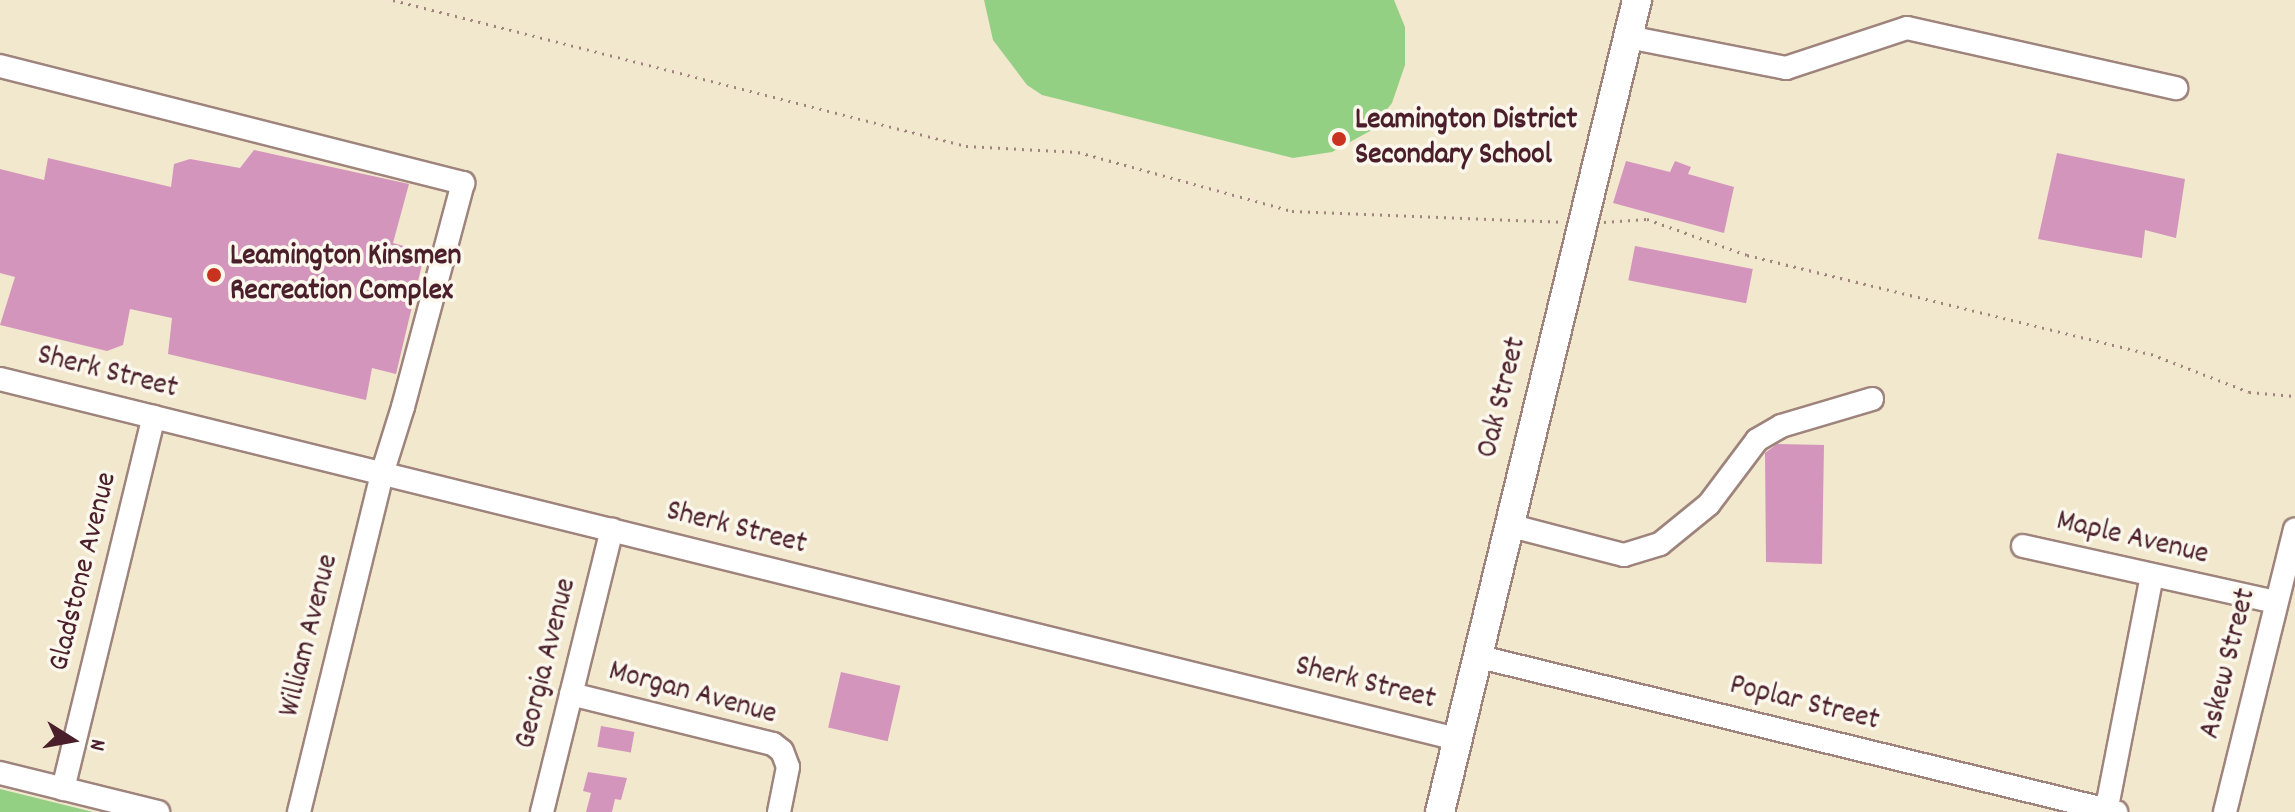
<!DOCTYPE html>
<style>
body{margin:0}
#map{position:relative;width:2295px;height:812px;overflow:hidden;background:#f2e8ce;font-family:Dekko,sans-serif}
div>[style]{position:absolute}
.green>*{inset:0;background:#94d084}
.building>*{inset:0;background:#d395bc;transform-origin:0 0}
.path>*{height:3px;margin-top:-1.5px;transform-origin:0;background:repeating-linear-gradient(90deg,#9e847c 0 2px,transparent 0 8px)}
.roads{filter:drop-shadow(2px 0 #9e847c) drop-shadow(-2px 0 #9e847c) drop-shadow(0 2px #9e847c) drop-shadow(0 -2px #9e847c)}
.minor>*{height:22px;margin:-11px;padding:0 11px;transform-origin:11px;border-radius:11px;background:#fff}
.major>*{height:28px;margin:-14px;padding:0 14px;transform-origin:14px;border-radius:14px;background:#fff}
.dots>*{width:22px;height:22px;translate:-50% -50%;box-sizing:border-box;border:4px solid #fbf7ec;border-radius:50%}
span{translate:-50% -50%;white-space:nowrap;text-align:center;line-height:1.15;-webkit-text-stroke:7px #fbf7ec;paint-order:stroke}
.poi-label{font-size:30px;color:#4a1f2b;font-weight:700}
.left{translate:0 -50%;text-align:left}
.street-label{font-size:30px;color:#4a1f2b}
.north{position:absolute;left:32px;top:700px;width:80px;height:80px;-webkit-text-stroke:6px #fbf7ec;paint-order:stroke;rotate:101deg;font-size:22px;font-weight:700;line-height:32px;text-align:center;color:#4a1f2b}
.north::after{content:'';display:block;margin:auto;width:28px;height:36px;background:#4a1f2b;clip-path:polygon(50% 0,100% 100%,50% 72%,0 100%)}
</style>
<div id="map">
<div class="green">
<i style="clip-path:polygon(984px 0,1394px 0,1405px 27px,1405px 65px,1392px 103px,1370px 131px,1332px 152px,1293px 158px,1042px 95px,1027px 85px,993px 40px)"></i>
<i style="clip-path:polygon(0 789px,93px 812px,0 812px)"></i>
</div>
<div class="building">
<i style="clip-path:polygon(254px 150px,409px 184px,393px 243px,425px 252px,396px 374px,372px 368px,366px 400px,168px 354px,172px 318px,130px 309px,123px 345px,107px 351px,0 325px,15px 277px,0 273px,0 169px,44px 180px,48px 158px,171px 187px,174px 164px,190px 159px,240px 168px)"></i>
<i style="clip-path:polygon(2057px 153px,2185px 179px,2176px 238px,2145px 230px,2142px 258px,2038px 239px)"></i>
<i style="clip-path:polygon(1626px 161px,1670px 172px,1675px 161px,1691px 167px,1688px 174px,1734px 187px,1724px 233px,1613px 203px)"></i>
<i style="left:1635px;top:246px;width:120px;height:35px;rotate:11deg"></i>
<i style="clip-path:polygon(1777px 444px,1824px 445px,1822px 564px,1766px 562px,1765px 453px)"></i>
<i style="left:841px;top:672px;width:61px;height:57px;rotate:13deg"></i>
<i style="left:601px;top:726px;width:34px;height:21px;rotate:10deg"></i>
<i style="clip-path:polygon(588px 772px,627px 778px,621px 800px,615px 799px,612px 812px,586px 812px,591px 793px,583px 791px)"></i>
</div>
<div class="path">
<i style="left:393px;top:0;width:591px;rotate:14.29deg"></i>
<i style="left:966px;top:146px;width:112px;rotate:3.1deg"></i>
<i style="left:1078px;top:152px;width:222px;rotate:15.4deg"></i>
<i style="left:1292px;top:211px;width:269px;rotate:2.3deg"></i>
<i style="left:1604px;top:222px;width:43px;rotate:-4deg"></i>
<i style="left:1647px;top:219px;width:106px;rotate:19.8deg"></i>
<i style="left:1747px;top:255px;width:416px;rotate:13.8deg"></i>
<i style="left:2151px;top:354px;width:105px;rotate:21.2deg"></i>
<i style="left:2249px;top:392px;width:46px;rotate:5deg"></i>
</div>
<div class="roads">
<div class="minor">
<i style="left:1628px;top:37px;width:161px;rotate:11.1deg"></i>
<i style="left:1786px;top:68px;width:127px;rotate:-18.3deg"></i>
<i style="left:1907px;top:28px;width:276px;rotate:12.6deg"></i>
<i style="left:0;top:66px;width:478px;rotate:14.2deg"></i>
<i style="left:463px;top:183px;width:232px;rotate:105deg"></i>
<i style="left:403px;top:407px;width:70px;rotate:107.4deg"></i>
<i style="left:382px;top:474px;width:348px;rotate:103.8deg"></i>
<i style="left:0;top:379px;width:1501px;rotate:13.88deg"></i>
<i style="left:1508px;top:525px;width:120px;rotate:14.5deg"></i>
<i style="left:1624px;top:555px;width:38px;rotate:-17deg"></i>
<i style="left:1660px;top:544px;width:63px;rotate:-39.2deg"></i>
<i style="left:1709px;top:504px;width:80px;rotate:-53.1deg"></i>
<i style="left:1757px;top:440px;width:28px;rotate:-30deg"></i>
<i style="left:1781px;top:426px;width:95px;rotate:-16.5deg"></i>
<i style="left:2023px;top:546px;width:258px;rotate:12.5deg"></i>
<i style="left:1476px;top:656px;width:659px;rotate:13.7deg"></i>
<i style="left:571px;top:694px;width:208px;rotate:13.9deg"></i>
<i style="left:773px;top:744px;width:11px;rotate:38deg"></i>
<i style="left:782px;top:751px;width:17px;rotate:69deg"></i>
<i style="left:788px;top:767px;width:46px;rotate:101.3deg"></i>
<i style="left:0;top:773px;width:163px;rotate:13.9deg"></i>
<i style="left:63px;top:789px;width:383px;rotate:-76.3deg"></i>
<i style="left:542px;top:812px;width:291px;rotate:-76.1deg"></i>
<i style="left:2106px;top:812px;width:241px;rotate:-79deg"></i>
<i style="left:2225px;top:812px;width:291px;rotate:-76.1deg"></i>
</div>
<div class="major">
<i style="left:1440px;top:812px;width:836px;rotate:-76.36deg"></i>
</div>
</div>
<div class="dots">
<i style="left:1339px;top:139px;background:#c8321e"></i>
<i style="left:214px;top:275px;background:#c8321e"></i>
</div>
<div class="poi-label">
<span class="left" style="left:1355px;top:139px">Leamington District<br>Secondary School</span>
<span class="left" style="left:230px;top:275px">Leamington Kinsmen<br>Recreation Complex</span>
</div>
<div class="street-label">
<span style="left:107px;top:374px;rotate:14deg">Sherk Street</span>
<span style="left:1504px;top:398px;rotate:-76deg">Oak Street</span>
<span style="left:736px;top:530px;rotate:14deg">Sherk Street</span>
<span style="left:2132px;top:540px;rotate:13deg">Maple Avenue</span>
<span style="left:85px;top:572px;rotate:-76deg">Gladstone Avenue</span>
<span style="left:311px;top:636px;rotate:-76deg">William Avenue</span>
<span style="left:548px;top:664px;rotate:-76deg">Georgia Avenue</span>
<span style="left:2230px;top:664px;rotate:-76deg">Askew Street</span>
<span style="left:1365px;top:685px;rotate:14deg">Sherk Street</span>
<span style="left:692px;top:695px;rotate:15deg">Morgan Avenue</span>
<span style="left:1804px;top:705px;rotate:14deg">Poplar Street</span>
</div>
<div class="north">N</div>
</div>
